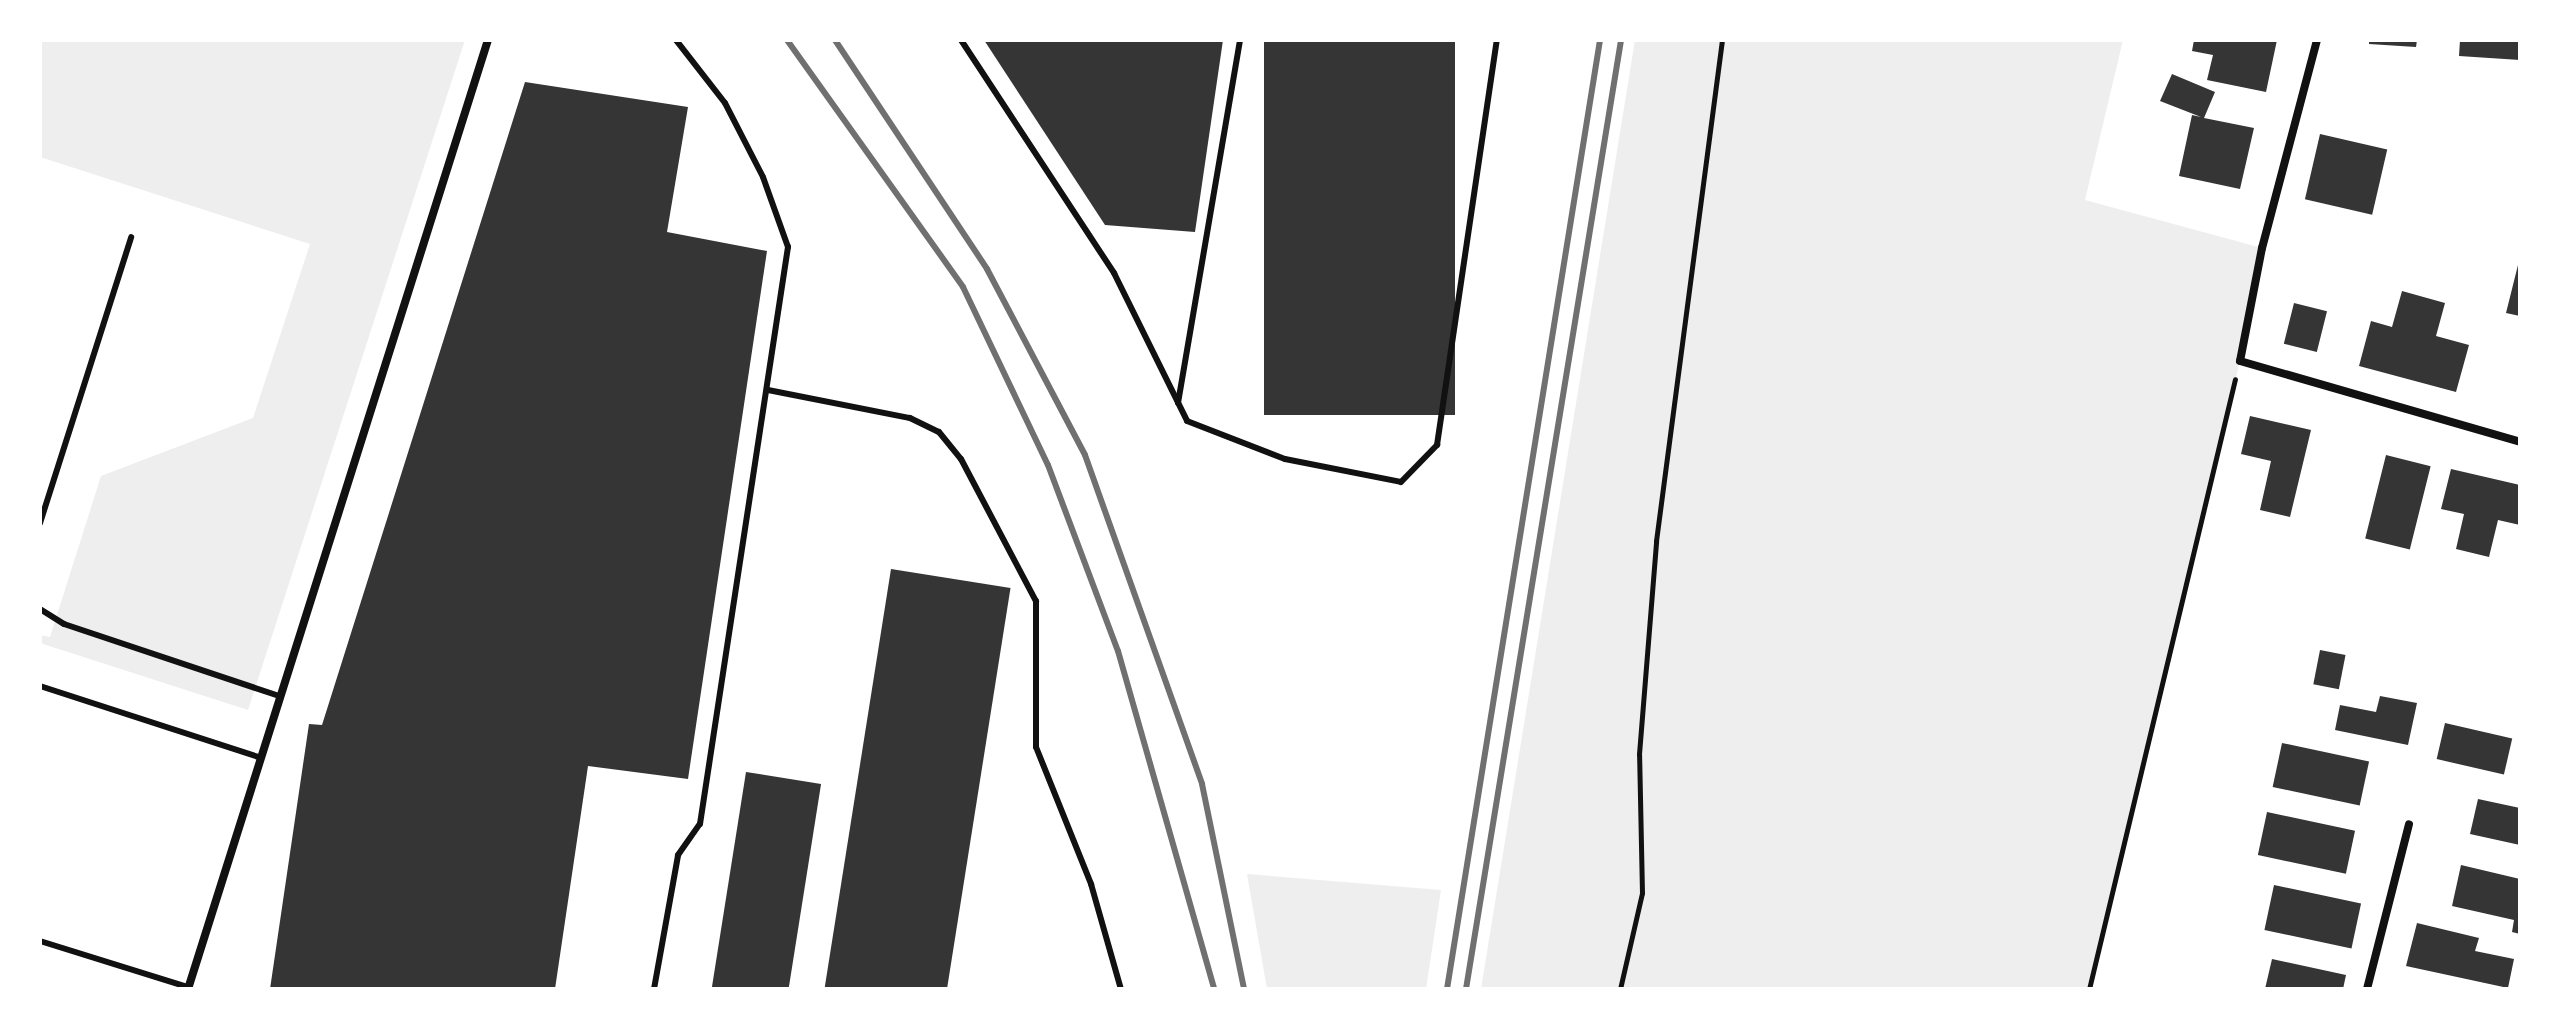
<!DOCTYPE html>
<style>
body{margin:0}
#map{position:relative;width:2560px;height:1029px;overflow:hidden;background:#fff;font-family:"IBM Plex Sans",sans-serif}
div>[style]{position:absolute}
.green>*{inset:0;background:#eee}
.building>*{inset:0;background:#353535;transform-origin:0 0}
.path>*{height:5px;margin:-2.5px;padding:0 2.5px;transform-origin:2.5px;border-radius:2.5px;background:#111}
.service>*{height:6px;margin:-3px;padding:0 3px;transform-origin:3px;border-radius:3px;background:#111}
.minor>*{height:8px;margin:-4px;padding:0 4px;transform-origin:4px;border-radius:4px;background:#111}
.rail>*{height:6px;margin:-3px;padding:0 3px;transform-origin:3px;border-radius:3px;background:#707070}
span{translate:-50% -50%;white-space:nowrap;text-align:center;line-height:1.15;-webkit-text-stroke:6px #fff;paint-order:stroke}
.frame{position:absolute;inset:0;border:42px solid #fff;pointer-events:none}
</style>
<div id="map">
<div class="green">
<i style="clip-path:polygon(40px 40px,465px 40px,248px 710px,40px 643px,40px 635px,50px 637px,101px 476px,253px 418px,310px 244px,40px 157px)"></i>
<i style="clip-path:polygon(1635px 40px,2123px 40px,2085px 200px,2262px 248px,2240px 361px,2089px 989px,1481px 989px)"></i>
<i style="clip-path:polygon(1247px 874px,1441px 890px,1426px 989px,1267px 989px)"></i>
</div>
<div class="building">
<i style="clip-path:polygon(984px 40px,1223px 40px,1195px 232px,1105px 225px)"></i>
<i style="left:1264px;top:40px;width:191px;height:375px"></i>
<i style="clip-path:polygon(2194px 40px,2277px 40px,2266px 92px,2207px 80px,2213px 55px,2192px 51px)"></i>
<i style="clip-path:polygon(2369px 40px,2417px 40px,2416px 47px,2369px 44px)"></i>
<i style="clip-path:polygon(2460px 40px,2520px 40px,2520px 60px,2459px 56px)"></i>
<i style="clip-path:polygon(2172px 74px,2215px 92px,2204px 118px,2254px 128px,2240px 189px,2179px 176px,2192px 115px,2201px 117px,2160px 101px)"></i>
<i style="clip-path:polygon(525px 82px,688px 107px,667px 232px,767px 251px,688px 779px,588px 766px,555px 989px,270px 989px,309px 724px,322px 725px)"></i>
<i style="left:2320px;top:134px;width:69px;height:67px;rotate:13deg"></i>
<i style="clip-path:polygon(2519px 261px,2520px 261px,2520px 316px,2506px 313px)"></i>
<i style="clip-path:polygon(2402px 291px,2445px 303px,2436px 336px,2469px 345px,2456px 392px,2359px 366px,2371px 321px,2392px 327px)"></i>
<i style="left:2294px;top:303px;width:34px;height:42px;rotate:14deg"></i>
<i style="clip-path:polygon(2250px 416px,2311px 430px,2290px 517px,2260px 510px,2271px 461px,2241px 454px)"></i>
<i style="left:2386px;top:455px;width:46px;height:86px;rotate:14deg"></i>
<i style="clip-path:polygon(2451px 469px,2520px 485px,2520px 525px,2498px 520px,2489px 557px,2456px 549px,2464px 514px,2441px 509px)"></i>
<i style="left:891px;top:569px;width:121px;height:425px;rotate:9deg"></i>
<i style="left:2320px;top:650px;width:26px;height:35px;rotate:11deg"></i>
<i style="clip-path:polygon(2380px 696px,2417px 703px,2408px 745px,2335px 730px,2340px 705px,2376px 712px)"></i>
<i style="left:2445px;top:723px;width:69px;height:37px;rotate:13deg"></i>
<i style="left:2282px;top:743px;width:89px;height:45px;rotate:12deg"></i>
<i style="left:746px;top:772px;width:76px;height:220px;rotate:9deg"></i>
<i style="clip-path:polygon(2478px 799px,2520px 808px,2520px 845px,2470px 834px)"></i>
<i style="left:2267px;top:812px;width:90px;height:44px;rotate:12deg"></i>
<i style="clip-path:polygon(2461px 865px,2520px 879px,2520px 934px,2512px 932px,2514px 920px,2452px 906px)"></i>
<i style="left:2274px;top:885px;width:89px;height:46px;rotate:12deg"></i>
<i style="clip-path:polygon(2417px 923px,2479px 938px,2475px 951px,2514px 959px,2508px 988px,2406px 966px)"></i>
<i style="clip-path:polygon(2272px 959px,2346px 975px,2343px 989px,2265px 989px)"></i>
</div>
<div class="path">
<i style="left:1620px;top:989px;width:98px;rotate:-77.1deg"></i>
<i style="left:1642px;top:893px;width:139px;rotate:-91.2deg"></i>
<i style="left:1639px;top:754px;width:214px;rotate:-85.4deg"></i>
<i style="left:1656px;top:541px;width:505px;rotate:-82.5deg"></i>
<i style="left:2089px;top:989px;width:627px;rotate:-76.54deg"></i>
</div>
<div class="service">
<i style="left:961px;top:40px;width:279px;rotate:56.7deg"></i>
<i style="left:1114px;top:273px;width:165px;rotate:63.7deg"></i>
<i style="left:1187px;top:421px;width:105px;rotate:21.2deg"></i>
<i style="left:1285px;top:459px;width:118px;rotate:11.2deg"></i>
<i style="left:1401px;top:482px;width:52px;rotate:-45.8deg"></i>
<i style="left:1437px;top:445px;width:409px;rotate:-81.6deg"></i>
<i style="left:768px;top:390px;width:145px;rotate:11.2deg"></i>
<i style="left:910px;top:418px;width:32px;rotate:26deg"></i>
<i style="left:939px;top:432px;width:35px;rotate:51deg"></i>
<i style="left:961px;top:459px;width:161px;rotate:62.2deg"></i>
<i style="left:1036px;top:601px;width:146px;rotate:90deg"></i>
<i style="left:1036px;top:747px;width:148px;rotate:68.1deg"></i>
<i style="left:1091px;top:884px;width:109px;rotate:74.1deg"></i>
<i style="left:1178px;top:403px;width:368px;rotate:-80.3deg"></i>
<i style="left:40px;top:523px;width:300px;rotate:-72.3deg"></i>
<i style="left:40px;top:609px;width:28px;rotate:32deg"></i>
<i style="left:64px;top:624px;width:227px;rotate:18.5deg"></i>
<i style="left:40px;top:686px;width:230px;rotate:18deg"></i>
<i style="left:40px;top:941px;width:155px;rotate:17.3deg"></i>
<i style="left:654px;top:989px;width:136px;rotate:-79.8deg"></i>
<i style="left:678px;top:855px;width:38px;rotate:-55deg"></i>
<i style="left:700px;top:824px;width:584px;rotate:-81.33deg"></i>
<i style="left:788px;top:247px;width:74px;rotate:-109.7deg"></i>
<i style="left:763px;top:177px;width:83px;rotate:-117.2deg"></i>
<i style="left:725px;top:103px;width:80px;rotate:-127.9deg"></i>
</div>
<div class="minor">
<i style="left:2317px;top:40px;width:215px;rotate:104.8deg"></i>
<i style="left:2262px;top:248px;width:115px;rotate:101deg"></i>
<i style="left:2240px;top:361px;width:291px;rotate:16.1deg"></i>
<i style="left:188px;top:989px;width:995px;rotate:-72.46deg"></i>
<i style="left:2367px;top:989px;width:170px;rotate:-75.7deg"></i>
</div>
<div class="rail">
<i style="left:787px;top:40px;width:303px;rotate:54.5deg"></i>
<i style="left:963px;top:287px;width:197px;rotate:64.5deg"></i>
<i style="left:1048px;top:465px;width:199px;rotate:69.4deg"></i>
<i style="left:1118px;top:651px;width:351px;rotate:74.1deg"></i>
<i style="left:835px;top:40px;width:275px;rotate:56.4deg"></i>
<i style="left:987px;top:269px;width:210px;rotate:62.2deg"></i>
<i style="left:1085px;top:455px;width:349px;rotate:70.4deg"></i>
<i style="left:1202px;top:784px;width:209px;rotate:78.4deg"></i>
<i style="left:1447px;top:989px;width:961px;rotate:-80.84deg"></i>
<i style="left:1466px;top:989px;width:962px;rotate:-80.72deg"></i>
</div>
<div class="frame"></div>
</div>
